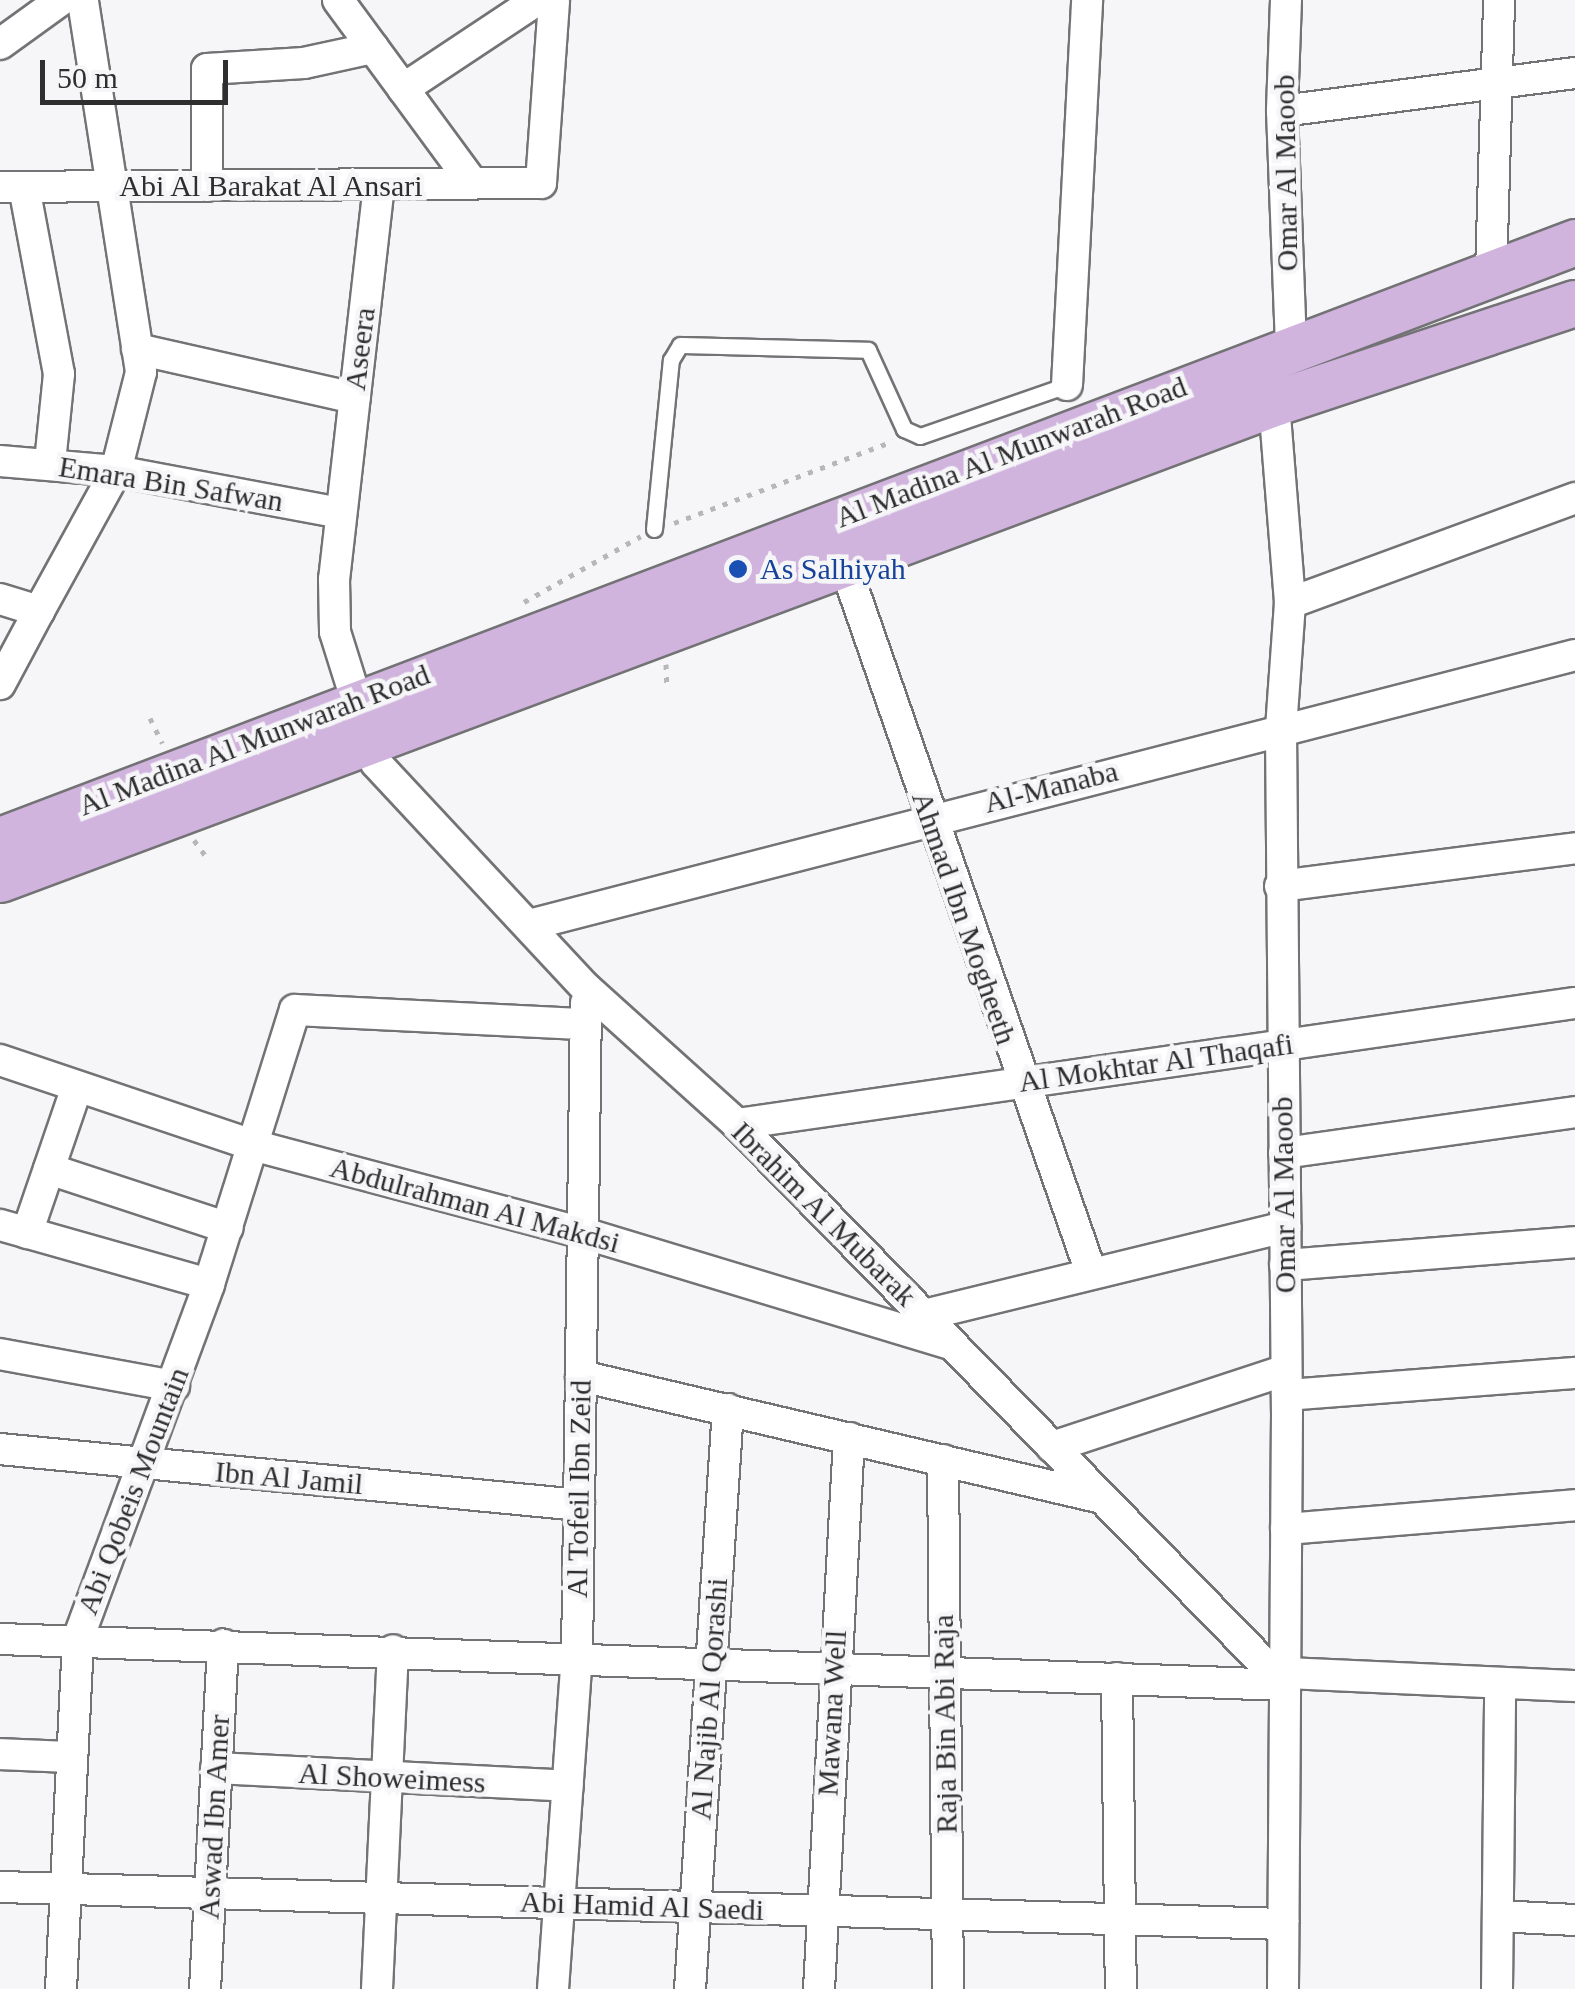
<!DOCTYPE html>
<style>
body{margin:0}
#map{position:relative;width:1575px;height:1989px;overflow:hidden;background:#f6f6f8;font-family:"Times New Roman",serif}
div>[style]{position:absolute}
.path>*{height:5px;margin-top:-2.5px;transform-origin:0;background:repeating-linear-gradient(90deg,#b7b7b9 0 5px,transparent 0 13px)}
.roads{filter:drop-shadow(2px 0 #737376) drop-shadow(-2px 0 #737376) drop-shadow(0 2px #737376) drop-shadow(0 -2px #737376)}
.service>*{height:15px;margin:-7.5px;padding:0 7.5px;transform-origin:7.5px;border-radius:7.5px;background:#fff}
.minor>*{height:30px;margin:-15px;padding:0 15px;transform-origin:15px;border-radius:15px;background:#fff}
.primary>*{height:45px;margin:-22.5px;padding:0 22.5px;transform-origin:22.5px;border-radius:22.5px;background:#d0b4de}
.dots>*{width:28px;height:28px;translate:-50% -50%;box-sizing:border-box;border:5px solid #f6f6f8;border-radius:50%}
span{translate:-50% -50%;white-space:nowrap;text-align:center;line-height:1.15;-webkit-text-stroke:9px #f6f6f8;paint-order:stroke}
.street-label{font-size:30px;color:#2e2e2f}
.transit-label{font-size:30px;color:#164399}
.left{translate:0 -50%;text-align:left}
.scale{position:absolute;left:40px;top:60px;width:188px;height:45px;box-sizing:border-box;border:5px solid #2e2e2f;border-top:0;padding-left:12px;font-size:30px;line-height:35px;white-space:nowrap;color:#2e2e2f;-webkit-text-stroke:8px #f6f6f8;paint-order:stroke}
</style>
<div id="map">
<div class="path">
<i style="left:674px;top:523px;width:234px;rotate:-20.5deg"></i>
<i style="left:524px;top:602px;width:134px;rotate:-29.4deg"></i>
<i style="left:666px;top:664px;width:24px;rotate:88deg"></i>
<i style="left:150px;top:718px;width:28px;rotate:64deg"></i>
<i style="left:194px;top:840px;width:22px;rotate:54deg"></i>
</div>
<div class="roads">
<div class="service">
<i style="left:654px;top:529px;width:170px;rotate:-84.3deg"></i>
<i style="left:671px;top:360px;width:17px;rotate:-59deg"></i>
<i style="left:680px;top:345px;width:188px;rotate:1.5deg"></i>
<i style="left:868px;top:350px;width:87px;rotate:65.5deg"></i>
<i style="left:904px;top:429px;width:17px;rotate:24deg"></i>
<i style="left:920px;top:436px;width:156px;rotate:-19.1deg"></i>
</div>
<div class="minor">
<i style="left:338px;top:0;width:228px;rotate:53.7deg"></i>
<i style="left:1286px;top:0;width:111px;rotate:92.1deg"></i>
<i style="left:1282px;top:111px;width:236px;rotate:87.8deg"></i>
<i style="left:0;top:44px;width:75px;rotate:-35.8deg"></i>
<i style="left:403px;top:89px;width:161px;rotate:-33.6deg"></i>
<i style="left:1282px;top:111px;width:295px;rotate:-7.4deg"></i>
<i style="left:379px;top:185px;width:397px;rotate:96.5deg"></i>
<i style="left:334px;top:579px;width:53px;rotate:88.9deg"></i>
<i style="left:335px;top:632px;width:137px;rotate:72.6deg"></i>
<i style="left:376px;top:763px;width:308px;rotate:47deg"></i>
<i style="left:586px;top:988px;width:203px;rotate:42deg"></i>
<i style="left:737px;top:1124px;width:784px;rotate:45.67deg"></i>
<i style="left:207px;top:186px;width:117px;rotate:-90deg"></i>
<i style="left:207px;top:69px;width:97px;rotate:-3.5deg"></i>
<i style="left:304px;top:63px;width:71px;rotate:-12.3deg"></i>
<i style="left:0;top:187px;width:541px;rotate:-0.42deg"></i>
<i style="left:541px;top:183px;width:183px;rotate:-85.9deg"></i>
<i style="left:24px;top:187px;width:190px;rotate:79.4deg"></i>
<i style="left:59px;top:374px;width:89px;rotate:95.8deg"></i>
<i style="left:1491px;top:273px;width:273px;rotate:-88.3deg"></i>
<i style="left:137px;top:349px;width:223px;rotate:12.7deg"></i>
<i style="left:1067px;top:385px;width:386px;rotate:-87deg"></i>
<i style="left:1274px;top:403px;width:201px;rotate:85.4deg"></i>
<i style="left:1290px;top:603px;width:127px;rotate:94.1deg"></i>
<i style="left:1281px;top:730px;width:683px;rotate:89.5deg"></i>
<i style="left:1287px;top:1413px;width:576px;rotate:90.4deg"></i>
<i style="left:0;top:461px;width:116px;rotate:4.9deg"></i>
<i style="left:116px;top:471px;width:229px;rotate:10.6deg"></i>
<i style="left:844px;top:563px;width:749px;rotate:70.81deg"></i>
<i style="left:0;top:599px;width:41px;rotate:17.1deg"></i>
<i style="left:39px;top:611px;width:83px;rotate:118.1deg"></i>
<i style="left:1290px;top:603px;width:304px;rotate:-20.2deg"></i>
<i style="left:39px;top:611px;width:160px;rotate:-61.2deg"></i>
<i style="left:116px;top:471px;width:102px;rotate:-75.8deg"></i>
<i style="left:141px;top:372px;width:376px;rotate:-98.9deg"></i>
<i style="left:1280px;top:886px;width:297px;rotate:-7.3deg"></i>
<i style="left:529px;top:925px;width:1080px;rotate:-14.47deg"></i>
<i style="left:0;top:1060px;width:270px;rotate:18.6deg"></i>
<i style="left:256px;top:1146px;width:338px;rotate:14.9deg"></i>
<i style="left:583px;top:1233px;width:383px;rotate:16.8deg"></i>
<i style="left:737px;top:1124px;width:847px;rotate:-8.22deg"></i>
<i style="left:1284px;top:1153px;width:294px;rotate:-8deg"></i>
<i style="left:49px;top:1169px;width:188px;rotate:18.2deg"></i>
<i style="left:0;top:1225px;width:217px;rotate:15.8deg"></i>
<i style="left:27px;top:1233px;width:154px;rotate:-71.1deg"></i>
<i style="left:1285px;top:1265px;width:291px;rotate:-4.5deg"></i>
<i style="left:924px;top:1315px;width:372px;rotate:-13.7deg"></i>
<i style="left:0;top:1354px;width:177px;rotate:10.4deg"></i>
<i style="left:581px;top:1376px;width:535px;rotate:13.18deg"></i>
<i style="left:1287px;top:1395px;width:289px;rotate:-4.4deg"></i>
<i style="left:1052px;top:1447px;width:246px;rotate:-18.2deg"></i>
<i style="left:0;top:1449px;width:582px;rotate:5.52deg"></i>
<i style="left:943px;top:1460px;width:529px;rotate:89.46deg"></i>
<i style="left:1286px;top:1529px;width:290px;rotate:-4.7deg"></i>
<i style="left:0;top:1639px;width:1286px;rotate:2.05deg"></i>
<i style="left:1285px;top:1673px;width:290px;rotate:2.6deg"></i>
<i style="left:1117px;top:1678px;width:311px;rotate:89.3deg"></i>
<i style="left:0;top:1754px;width:72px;rotate:2.4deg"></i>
<i style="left:216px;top:1768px;width:352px;rotate:2.9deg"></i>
<i style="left:0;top:1887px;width:1284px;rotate:1.65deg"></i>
<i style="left:1498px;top:1916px;width:77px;rotate:3deg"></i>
<i style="left:61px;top:1989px;width:350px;rotate:-87.2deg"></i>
<i style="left:78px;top:1639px;width:378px;rotate:-69.7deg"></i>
<i style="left:209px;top:1284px;width:287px;rotate:-72.6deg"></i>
<i style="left:295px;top:1010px;width:291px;rotate:2.8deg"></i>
<i style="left:205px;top:1989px;width:345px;rotate:-87deg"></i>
<i style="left:377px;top:1989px;width:339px;rotate:-87.3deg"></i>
<i style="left:553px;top:1989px;width:333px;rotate:-85.9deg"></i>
<i style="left:577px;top:1657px;width:654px;rotate:-89.21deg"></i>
<i style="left:690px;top:1989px;width:581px;rotate:-86.25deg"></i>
<i style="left:819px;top:1989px;width:552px;rotate:-86.88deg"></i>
<i style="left:1497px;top:1989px;width:306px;rotate:-89.4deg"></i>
</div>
<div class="primary">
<i style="left:0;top:840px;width:1685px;rotate:-20.79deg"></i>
<i style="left:0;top:879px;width:1360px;rotate:-20.49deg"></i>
<i style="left:1274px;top:403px;width:317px;rotate:-18.4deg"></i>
</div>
</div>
<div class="dots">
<i style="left:738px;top:569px;background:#1a4fb4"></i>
</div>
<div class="street-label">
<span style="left:1286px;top:173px;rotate:-91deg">Omar Al Maoob</span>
<span style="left:271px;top:186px">Abi Al Barakat Al Ansari</span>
<span style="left:360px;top:349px;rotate:-83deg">Aseera</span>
<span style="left:1011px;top:452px;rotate:-21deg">Al Madina Al Munwarah Road</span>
<span style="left:171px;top:484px;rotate:9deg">Emara Bin Safwan</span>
<span style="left:254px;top:740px;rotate:-21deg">Al Madina Al Munwarah Road</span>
<span style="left:1051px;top:787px;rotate:-14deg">Al-Manaba</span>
<span style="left:964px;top:918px;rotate:71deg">Ahmad Ibn Mogheeth</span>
<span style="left:1156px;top:1063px;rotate:-8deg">Al Mokhtar Al Thaqafi</span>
<span style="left:1284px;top:1195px;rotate:-91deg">Omar Al Maoob</span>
<span style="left:475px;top:1205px;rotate:15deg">Abdulrahman Al Makdsi</span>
<span style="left:824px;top:1214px;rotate:45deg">Ibrahim Al Mubarak</span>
<span style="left:289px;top:1478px;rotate:5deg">Ibn Al Jamil</span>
<span style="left:579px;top:1489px;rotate:-89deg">Al Tofeil Ibn Zeid</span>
<span style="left:133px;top:1491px;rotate:-69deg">Abi Qobeis Mountain</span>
<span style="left:709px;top:1699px;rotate:-86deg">Al Najib Al Qorashi</span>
<span style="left:832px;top:1713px;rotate:-87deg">Mawana Well</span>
<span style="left:945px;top:1724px;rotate:-91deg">Raja Bin Abi Raja</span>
<span style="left:392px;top:1778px;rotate:3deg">Al Showeimess</span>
<span style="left:214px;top:1817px;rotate:-87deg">Aswad Ibn Amer</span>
<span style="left:642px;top:1906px;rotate:2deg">Abi Hamid Al Saedi</span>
</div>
<div class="transit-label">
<span class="left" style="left:760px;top:569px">As Salhiyah</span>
</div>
<div class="scale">50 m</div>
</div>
